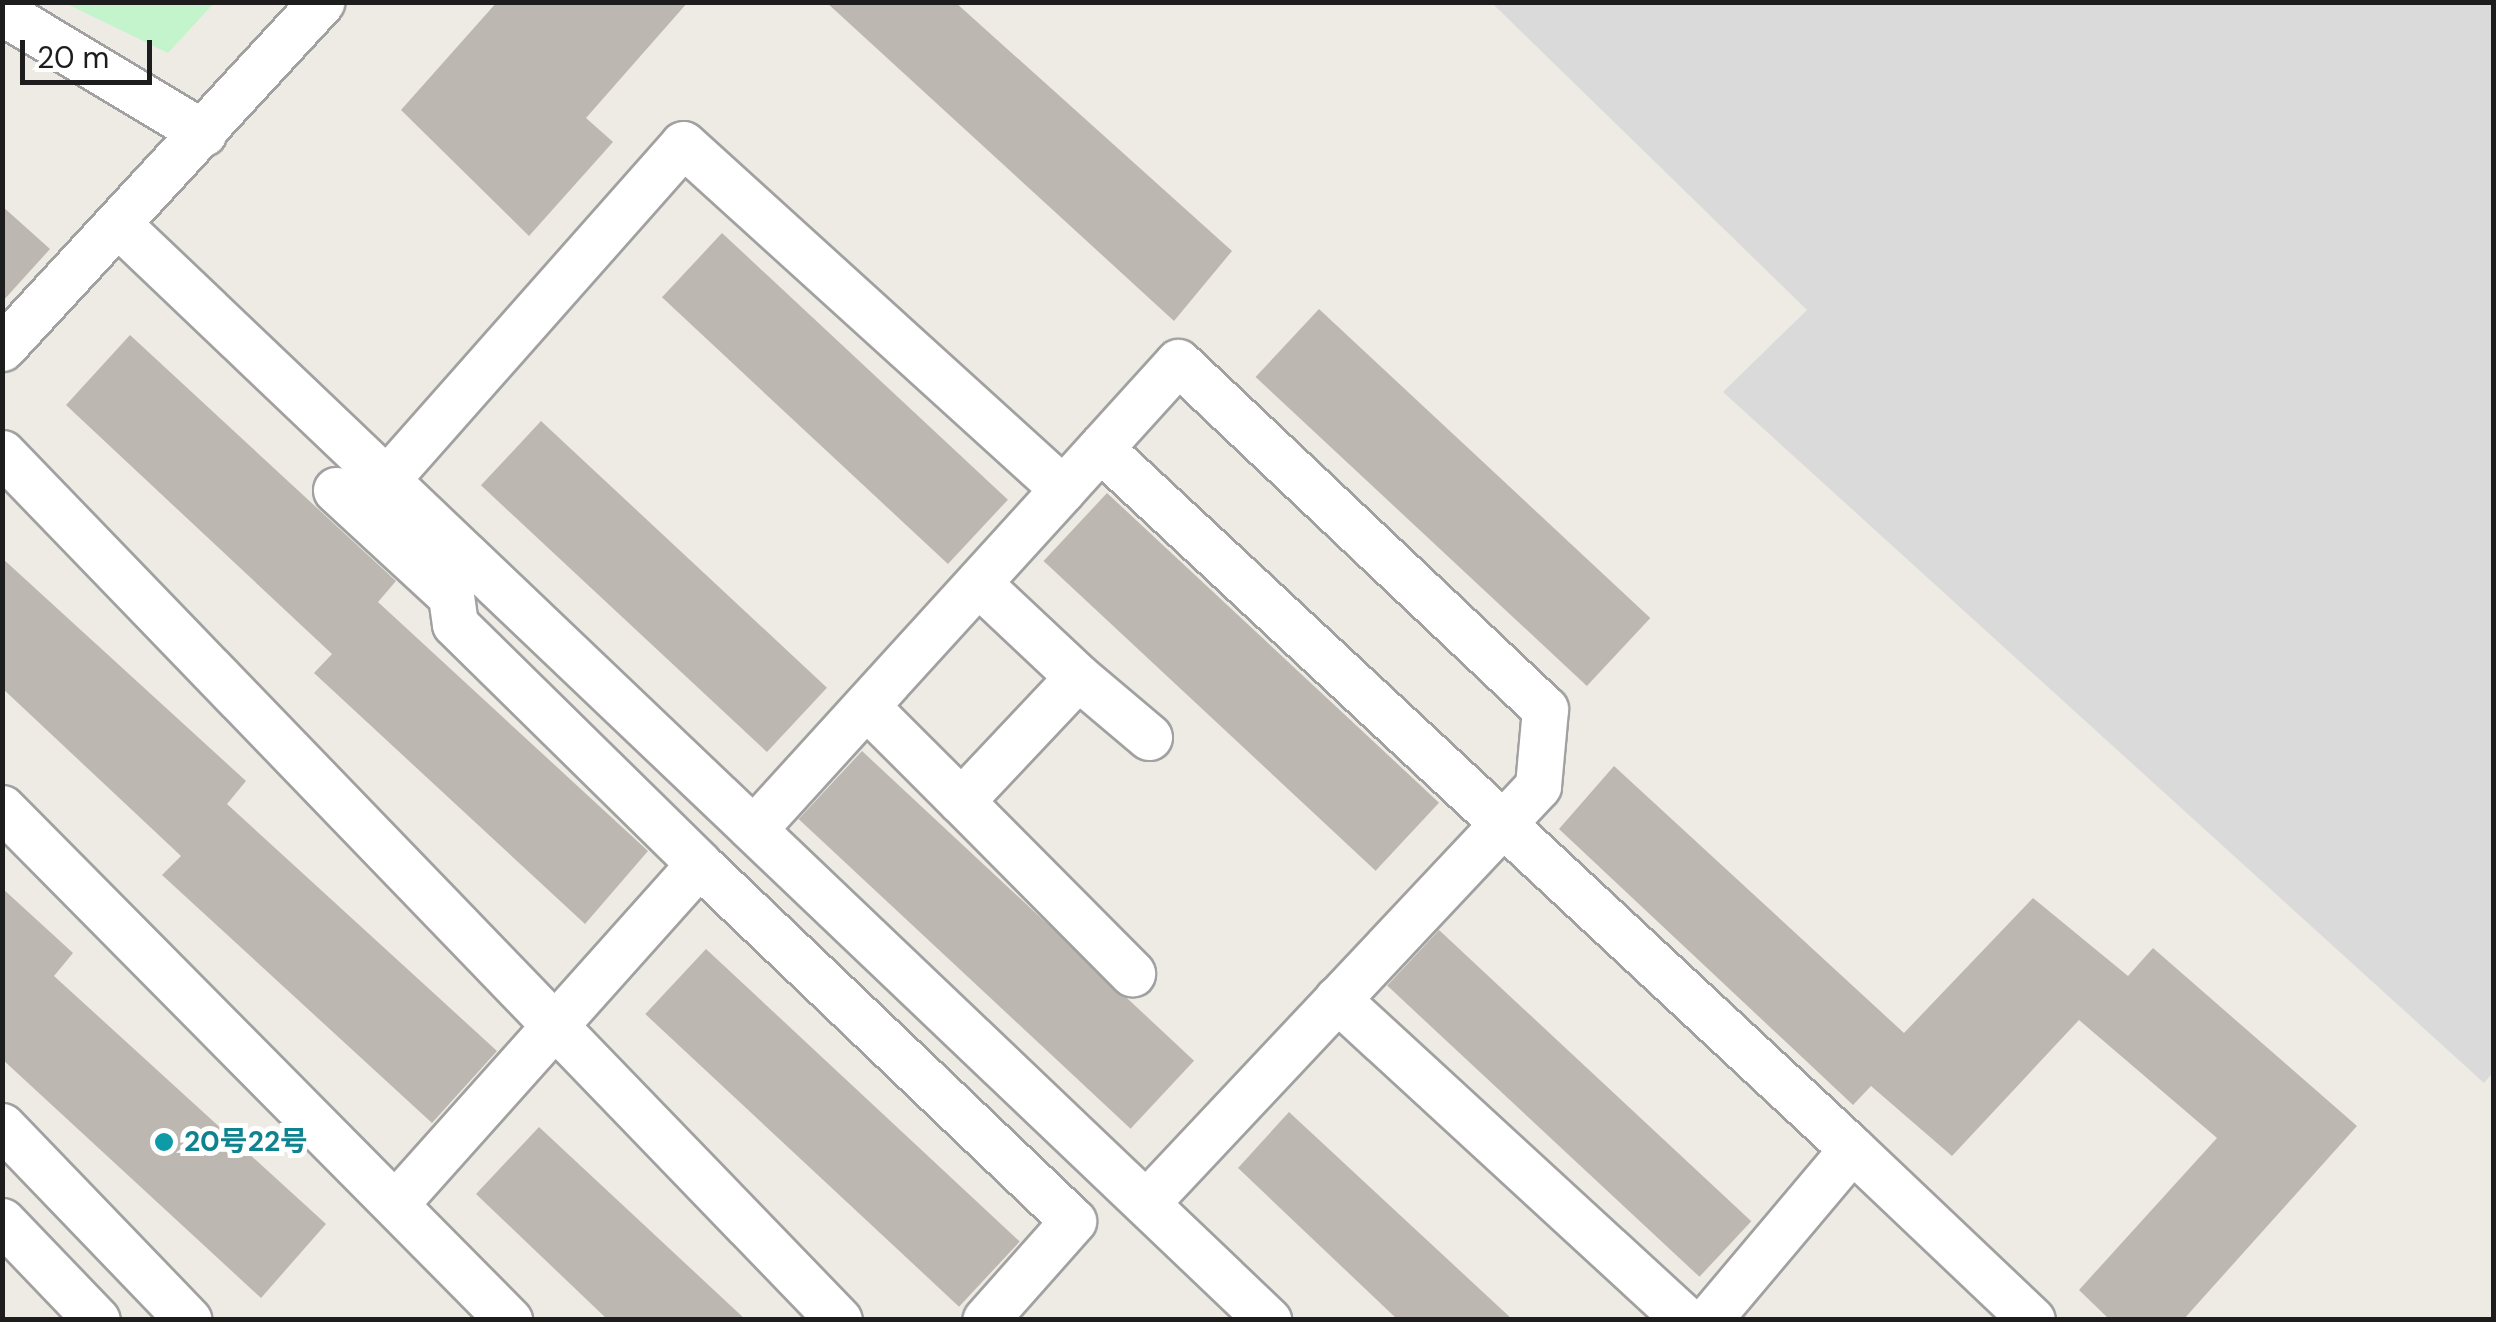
<!DOCTYPE html>
<meta charset="utf-8">
<style>
body{margin:0}
#map{position:relative;width:2496px;height:1322px;overflow:hidden;background:#edebe4;font-family:"DM Sans","Noto Sans SC",sans-serif}
div>[style]{position:absolute}
.residential>*{inset:0;background:#dbdada}
.park>*{inset:0;background:#c4f4cb}
.building>*{inset:0;background:#bdb7b1;transform-origin:0 0}
.roads{filter:drop-shadow(2px 0 #a1a1a1) drop-shadow(-2px 0 #a1a1a1) drop-shadow(0 2px #a1a1a1) drop-shadow(0 -2px #a1a1a1)}
.minor>*{height:45px;margin:-22.5px;padding:0 22.5px;transform-origin:22.5px;border-radius:22.5px;background:#fff}
.dots>*{width:28px;height:28px;translate:-50% -50%;box-sizing:border-box;border:5px solid #fff;border-radius:50%}
span{translate:-50% -50%;white-space:nowrap;text-align:center;line-height:1.15;-webkit-text-stroke:10px #fff;paint-order:stroke}
.culture-label{font-size:28px;color:#0d838f;font-weight:700}
.left{translate:0 -50%;text-align:left}
.frame{position:absolute;inset:0;border:5px solid #1d1d1d;pointer-events:none}
.scale{position:absolute;left:20px;top:40px;width:132px;height:45px;box-sizing:border-box;border:5px solid #1d1d1d;border-top:0;padding-left:12px;font-size:30px;line-height:35px;white-space:nowrap;color:#1d1d1d;-webkit-text-stroke:8px #fff;paint-order:stroke}
</style>
<div id="map">
<div class="residential">
<i style="clip-path:polygon(1492px 3px,2493px 3px,2494px 1071px,2484px 1083px,1723px 392px,1807px 310px)"></i>
</div>
<div class="park">
<i style="clip-path:polygon(65px 3px,214px 3px,168px 53px)"></i>
</div>
<div class="building">
<i style="clip-path:polygon(497px 2px,688px 2px,586px 118px,613px 142px,529px 236px,401px 110px)"></i>
<i style="clip-path:polygon(826px 2px,955px 2px,1232px 251px,1174px 321px)"></i>
<i style="clip-path:polygon(2px 206px,50px 249px,2px 302px)"></i>
<i style="left:722px;top:233px;width:391px;height:88px;rotate:43deg"></i>
<i style="left:1319px;top:309px;width:453px;height:93px;rotate:43deg"></i>
<i style="clip-path:polygon(130px 335px,396px 581px,378px 602px,648px 851px,585px 924px,314px 673px,332px 654px,66px 405px)"></i>
<i style="left:541px;top:421px;width:391px;height:88px;rotate:43deg"></i>
<i style="left:1107px;top:493px;width:454px;height:93px;rotate:43deg"></i>
<i style="clip-path:polygon(2px 558px,246px 781px,227px 804px,497px 1051px,432px 1123px,162px 875px,181px 856px,2px 688px)"></i>
<i style="left:862px;top:751px;width:454px;height:93px;rotate:43deg"></i>
<i style="clip-path:polygon(1614px 766px,1904px 1033px,2033px 898px,2128px 976px,2153px 948px,2357px 1126px,2183px 1320px,2110px 1320px,2079px 1290px,2217px 1138px,2079px 1020px,1952px 1156px,1871px 1086px,1853px 1105px,1559px 829px)"></i>
<i style="clip-path:polygon(2px 888px,73px 953px,54px 976px,326px 1224px,261px 1298px,2px 1059px)"></i>
<i style="left:1439px;top:930px;width:427px;height:76px;rotate:43deg"></i>
<i style="left:706px;top:949px;width:429px;height:89px;rotate:43deg"></i>
<i style="clip-path:polygon(1289px 1112px,1513px 1320px,1398px 1320px,1238px 1168px)"></i>
<i style="clip-path:polygon(539px 1127px,746px 1320px,608px 1320px,476px 1194px)"></i>
</div>
<div class="roads">
<div class="minor">
<i style="left:2px;top:12px;width:235px;rotate:31deg"></i>
<i style="left:118px;top:224px;width:1589px;rotate:43.62deg"></i>
<i style="left:2px;top:348px;width:471px;rotate:-47.3deg"></i>
<i style="left:1100px;top:448px;width:1028px;rotate:42.99deg"></i>
<i style="left:1852px;top:1149px;width:224px;rotate:130.1deg"></i>
<i style="left:2px;top:453px;width:1205px;rotate:46.01deg"></i>
<i style="left:386px;top:480px;width:448px;rotate:-48.5deg"></i>
<i style="left:683px;top:144px;width:513px;rotate:42.24deg"></i>
<i style="left:1063px;top:489px;width:459px;rotate:132.3deg"></i>
<i style="left:1063px;top:489px;width:171px;rotate:-47.8deg"></i>
<i style="left:1178px;top:362px;width:505px;rotate:43.4deg"></i>
<i style="left:1545px;top:709px;width:77px;rotate:95.2deg"></i>
<i style="left:1538px;top:786px;width:572px;rotate:133.23deg"></i>
<i style="left:336px;top:490px;width:156px;rotate:42.7deg"></i>
<i style="left:451px;top:596px;width:28px;rotate:82deg"></i>
<i style="left:455px;top:624px;width:342px;rotate:44.5deg"></i>
<i style="left:699px;top:864px;width:456px;rotate:131.8deg"></i>
<i style="left:1078px;top:677px;width:93px;rotate:40.2deg"></i>
<i style="left:866px;top:706px;width:134px;rotate:45deg"></i>
<i style="left:961px;top:801px;width:170px;rotate:-46.7deg"></i>
<i style="left:1078px;top:677px;width:137px;rotate:-136.8deg"></i>
<i style="left:961px;top:801px;width:243px;rotate:45.2deg"></i>
<i style="left:2px;top:808px;width:721px;rotate:45.28deg"></i>
<i style="left:699px;top:864px;width:517px;rotate:43.67deg"></i>
<i style="left:1073px;top:1221px;width:132px;rotate:131.6deg"></i>
<i style="left:1337px;top:999px;width:474px;rotate:42.6deg"></i>
<i style="left:2px;top:1126px;width:269px;rotate:46.1deg"></i>
<i style="left:1852px;top:1149px;width:248px;rotate:43.5deg"></i>
<i style="left:2px;top:1221px;width:137px;rotate:46.2deg"></i>
</div>
</div>
<div class="dots">
<i style="left:164px;top:1142px;background:#0f9aa8"></i>
</div>
<div class="culture-label">
<span class="left" style="left:184px;top:1142px">20号22号</span>
</div>
<div class="frame"></div>
<div class="scale">20 m</div>
</div>
